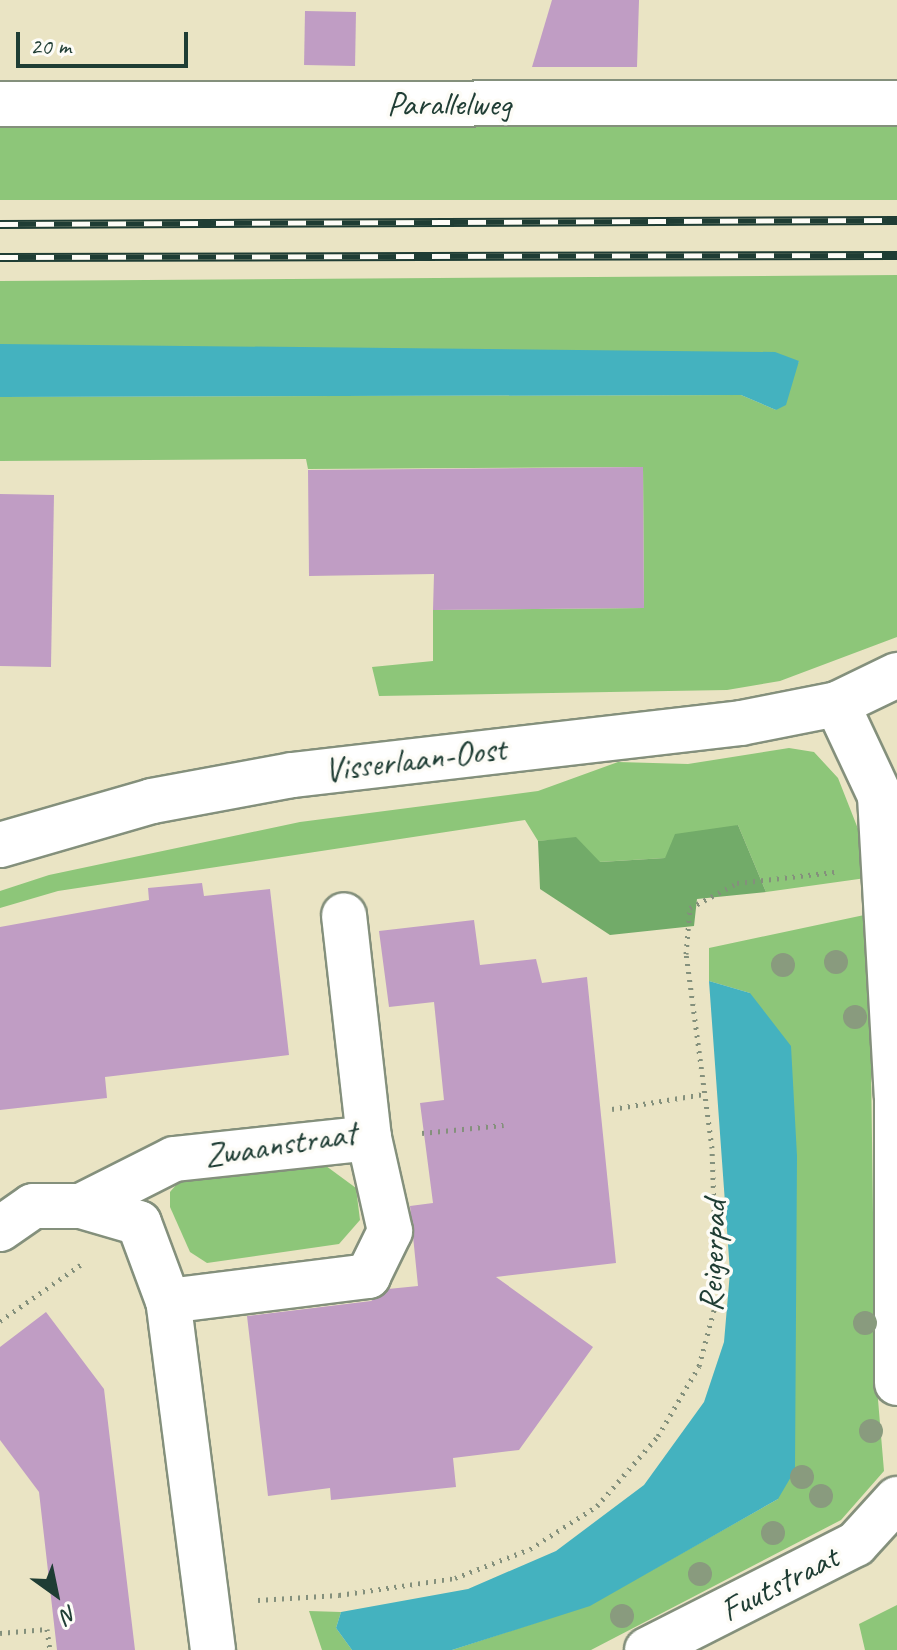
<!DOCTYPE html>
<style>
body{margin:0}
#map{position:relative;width:897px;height:1650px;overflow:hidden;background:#eae4c4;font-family:Caveat,sans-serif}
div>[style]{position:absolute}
.green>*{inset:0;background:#8dc679;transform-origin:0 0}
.forest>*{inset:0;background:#72ab69}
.water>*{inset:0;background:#44b2bf}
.building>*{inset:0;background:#c09dc4;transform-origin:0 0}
.path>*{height:5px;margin-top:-2.5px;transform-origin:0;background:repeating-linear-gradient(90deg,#84907c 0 2px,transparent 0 8px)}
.roads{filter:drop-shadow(2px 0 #84907c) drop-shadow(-2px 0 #84907c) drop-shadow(0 2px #84907c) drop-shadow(0 -2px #84907c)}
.minor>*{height:44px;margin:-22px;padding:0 22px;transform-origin:22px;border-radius:22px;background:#fff}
.rail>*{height:9px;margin-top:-4.5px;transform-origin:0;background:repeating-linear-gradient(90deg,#fdfcf7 0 18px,#1f3d34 0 36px);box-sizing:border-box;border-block:2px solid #1f3d34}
.trees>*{width:24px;height:24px;margin:-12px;border-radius:50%;background:#899b7e}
span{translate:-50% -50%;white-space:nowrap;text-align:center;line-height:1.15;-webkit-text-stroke:7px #fdfcf7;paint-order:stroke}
.street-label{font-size:34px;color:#1f3d34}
.north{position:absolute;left:16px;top:1554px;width:80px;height:80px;-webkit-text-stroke:6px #fdfcf7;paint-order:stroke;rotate:147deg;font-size:22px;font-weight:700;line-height:32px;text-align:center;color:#1f3d34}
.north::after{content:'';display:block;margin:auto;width:28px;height:36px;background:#1f3d34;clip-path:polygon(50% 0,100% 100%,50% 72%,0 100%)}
.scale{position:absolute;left:16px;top:32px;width:172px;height:36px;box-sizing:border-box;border:4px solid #1f3d34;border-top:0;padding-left:10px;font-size:24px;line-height:28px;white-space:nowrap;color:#1f3d34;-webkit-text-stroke:6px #fdfcf7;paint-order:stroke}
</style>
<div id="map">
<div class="green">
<i style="left:897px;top:122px;width:78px;height:897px;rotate:90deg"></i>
<i style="clip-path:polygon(897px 275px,897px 637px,780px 681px,727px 690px,379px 696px,372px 667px,433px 661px,433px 610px,644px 608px,643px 467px,308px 469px,306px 459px,0 461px,0 397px,741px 395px,776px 410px,799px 361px,0 354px,0 281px)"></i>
<i style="clip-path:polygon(789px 748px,814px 752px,838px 778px,862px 839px,866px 878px,766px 892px,738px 825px,665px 858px,599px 862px,576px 838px,538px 841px,525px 820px,58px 891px,0 908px,0 891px,49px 875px,300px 822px,538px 791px,618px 762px,688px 764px)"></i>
<i style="clip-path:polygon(869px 914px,875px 1364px,884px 1471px,841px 1520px,591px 1650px,452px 1650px,590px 1605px,778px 1499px,750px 993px,709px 981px,709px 948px)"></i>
<i style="clip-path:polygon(322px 1163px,356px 1188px,360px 1220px,339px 1244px,207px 1263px,190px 1252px,170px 1207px,170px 1192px,182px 1178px)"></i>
<i style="clip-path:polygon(897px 1605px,897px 1650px,865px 1650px,859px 1624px)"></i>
<i style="clip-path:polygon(309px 1611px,341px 1612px,336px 1628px,352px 1650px,322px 1650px)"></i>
</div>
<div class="forest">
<i style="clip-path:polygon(738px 825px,766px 892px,697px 899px,694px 926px,610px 935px,540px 889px,538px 841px,576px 837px,600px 862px,665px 858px,675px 834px)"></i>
</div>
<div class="water">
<i style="clip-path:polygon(0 344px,775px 352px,799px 361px,786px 405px,776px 410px,741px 395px,0 397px)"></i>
<i style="clip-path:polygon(709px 981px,750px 993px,791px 1046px,797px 1156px,795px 1470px,778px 1499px,590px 1606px,452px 1650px,352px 1650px,336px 1628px,341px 1612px,468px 1589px,556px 1551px,644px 1485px,704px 1402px,724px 1342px,730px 1272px)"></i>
</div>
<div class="building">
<i style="clip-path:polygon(552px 0,639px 0,637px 67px,532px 67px)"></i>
<i style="left:305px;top:11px;width:51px;height:54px;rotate:1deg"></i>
<i style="clip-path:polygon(643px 467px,644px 608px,433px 610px,434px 574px,309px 576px,308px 470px)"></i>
<i style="left:0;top:494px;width:54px;height:172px;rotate:1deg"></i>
<i style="clip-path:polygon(202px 883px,204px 896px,270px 889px,289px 1055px,105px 1077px,107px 1098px,0 1110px,0 927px,149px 900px,148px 888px)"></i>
<i style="clip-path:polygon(474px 920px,480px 965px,536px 959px,542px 983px,587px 977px,616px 1263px,496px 1277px,593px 1347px,519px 1450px,453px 1458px,456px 1487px,331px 1500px,330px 1488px,268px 1496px,247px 1316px,371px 1301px,388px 1289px,418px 1286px,410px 1206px,433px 1203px,420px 1103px,444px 1100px,434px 1002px,389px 1007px,379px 931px)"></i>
<i style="clip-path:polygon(46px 1312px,104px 1389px,135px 1650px,57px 1650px,39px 1492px,0 1440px,0 1347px)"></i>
</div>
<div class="path">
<i style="left:612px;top:1109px;width:93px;rotate:-9.3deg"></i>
<i style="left:422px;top:1133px;width:82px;rotate:-5.6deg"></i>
<i style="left:0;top:1321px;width:101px;rotate:-34.9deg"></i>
<i style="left:258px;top:1600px;width:81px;rotate:-3.5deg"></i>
<i style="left:339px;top:1595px;width:117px;rotate:-8.3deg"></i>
<i style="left:455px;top:1578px;width:80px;rotate:-21.1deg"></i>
<i style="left:530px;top:1549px;width:80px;rotate:-32.7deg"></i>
<i style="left:597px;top:1506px;width:93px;rotate:-48.9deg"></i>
<i style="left:658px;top:1436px;width:81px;rotate:-59.6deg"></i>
<i style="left:699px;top:1366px;width:69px;rotate:-75deg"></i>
<i style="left:717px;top:1299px;width:151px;rotate:-91.9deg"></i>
<i style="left:712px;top:1148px;width:196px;rotate:-97.6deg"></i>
<i style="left:686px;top:954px;width:46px;rotate:-85deg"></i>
<i style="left:690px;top:908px;width:53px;rotate:-28deg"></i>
<i style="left:737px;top:883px;width:98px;rotate:-6.5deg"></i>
<i style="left:0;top:1633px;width:47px;rotate:-4.9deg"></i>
<i style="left:47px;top:1629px;width:21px;rotate:82deg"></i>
</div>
<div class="roads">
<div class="minor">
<i style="left:0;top:104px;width:897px;rotate:-0.06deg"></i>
<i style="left:837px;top:704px;width:102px;rotate:64.9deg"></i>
<i style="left:880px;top:796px;width:301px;rotate:86.8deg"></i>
<i style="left:897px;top:1097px;width:286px;rotate:90deg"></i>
<i style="left:0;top:845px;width:158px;rotate:-16.1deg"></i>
<i style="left:152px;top:801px;width:142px;rotate:-10.5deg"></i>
<i style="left:292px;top:775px;width:452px;rotate:-6.6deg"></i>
<i style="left:741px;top:723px;width:98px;rotate:-11.2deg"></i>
<i style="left:837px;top:704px;width:67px;rotate:-25.8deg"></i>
<i style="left:0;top:1229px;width:40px;rotate:-34.9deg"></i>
<i style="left:33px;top:1206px;width:48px"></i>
<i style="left:168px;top:1301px;width:202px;rotate:-7.1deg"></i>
<i style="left:368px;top:1276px;width:50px;rotate:-63.9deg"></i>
<i style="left:390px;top:1231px;width:95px;rotate:-102.7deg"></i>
<i style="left:213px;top:1650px;width:352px;rotate:-97.3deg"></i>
<i style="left:168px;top:1301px;width:83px;rotate:-110.4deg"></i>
<i style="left:139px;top:1223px;width:60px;rotate:-163.7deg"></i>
<i style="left:81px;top:1206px;width:104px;rotate:-26.8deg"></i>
<i style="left:174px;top:1159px;width:196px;rotate:-6.1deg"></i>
<i style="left:369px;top:1138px;width:224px;rotate:-96.4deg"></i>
<i style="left:647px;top:1650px;width:234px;rotate:-26.9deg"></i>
<i style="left:856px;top:1544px;width:61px;rotate:-47.7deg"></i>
</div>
</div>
<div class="rail">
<i style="left:0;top:224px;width:897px;rotate:-0.26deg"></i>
<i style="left:0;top:257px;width:897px;rotate:-0.13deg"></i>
</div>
<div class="trees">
<i style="left:836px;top:962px"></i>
<i style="left:783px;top:965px"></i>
<i style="left:855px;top:1017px"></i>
<i style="left:865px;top:1323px"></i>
<i style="left:871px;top:1431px"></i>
<i style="left:802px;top:1477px"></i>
<i style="left:821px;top:1496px"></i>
<i style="left:773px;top:1533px"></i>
<i style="left:700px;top:1574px"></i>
<i style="left:622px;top:1616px"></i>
</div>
<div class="street-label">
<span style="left:449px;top:104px">Parallelweg</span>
<span style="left:415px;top:759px;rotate:-7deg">Visserlaan-Oost</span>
<span style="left:280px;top:1144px;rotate:-9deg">Zwaanstraat</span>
<span style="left:712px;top:1256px;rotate:-88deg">Reigerpad</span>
<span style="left:779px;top:1583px;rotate:-27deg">Fuutstraat</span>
</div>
<div class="north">N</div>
<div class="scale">20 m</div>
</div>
